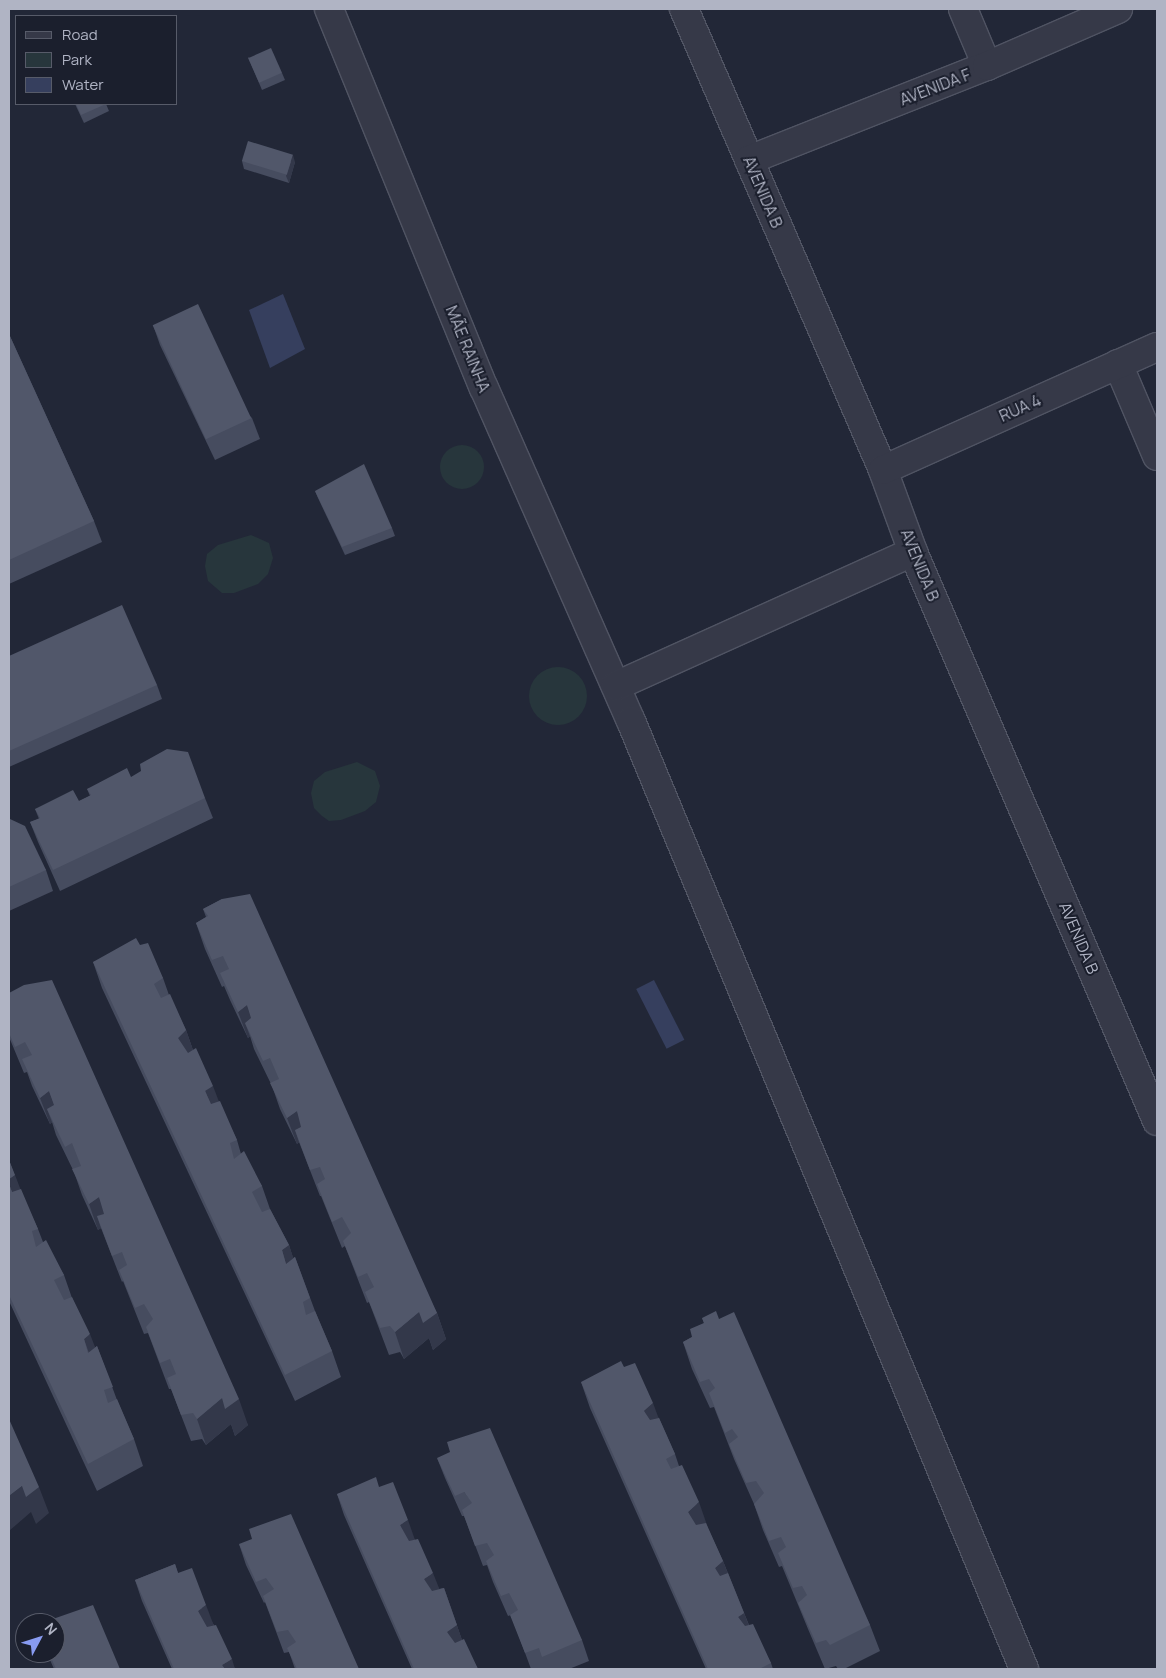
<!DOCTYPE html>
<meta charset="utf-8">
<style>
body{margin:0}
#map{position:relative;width:1166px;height:1678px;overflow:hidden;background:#222737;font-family:Manrope,sans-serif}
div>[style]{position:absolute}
.green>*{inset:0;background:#27363c}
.round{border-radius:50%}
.water>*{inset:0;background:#363f5e;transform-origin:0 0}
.roads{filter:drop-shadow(1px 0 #505463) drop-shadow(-1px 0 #505463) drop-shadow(0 1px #505463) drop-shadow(0 -1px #505463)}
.minor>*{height:28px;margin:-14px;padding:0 14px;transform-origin:14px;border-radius:14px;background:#363948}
.wall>*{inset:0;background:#464c5f}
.shaded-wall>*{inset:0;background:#33384a;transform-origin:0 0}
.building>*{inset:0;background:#51576a;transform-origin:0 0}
span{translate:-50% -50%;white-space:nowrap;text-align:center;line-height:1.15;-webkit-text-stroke:4px #1b1f2d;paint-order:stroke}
.street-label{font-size:16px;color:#b0b4c4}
.frame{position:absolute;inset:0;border:10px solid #b0b4c4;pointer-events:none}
.legend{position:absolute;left:15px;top:15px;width:162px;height:90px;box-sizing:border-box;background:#1b1f2d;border:1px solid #575b69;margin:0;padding:6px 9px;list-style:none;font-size:15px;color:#b0b4c4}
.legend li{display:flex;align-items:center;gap:10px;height:25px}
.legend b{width:25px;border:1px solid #575b69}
.north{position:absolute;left:15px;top:1613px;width:50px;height:50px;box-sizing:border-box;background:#1b1f2d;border:1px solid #575b69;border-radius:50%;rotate:50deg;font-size:14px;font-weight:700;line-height:20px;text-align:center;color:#b0b4c4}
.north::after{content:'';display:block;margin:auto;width:18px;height:22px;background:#889bf1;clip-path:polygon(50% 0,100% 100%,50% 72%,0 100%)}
</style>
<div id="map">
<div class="green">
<i class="round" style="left:440px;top:445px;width:44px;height:44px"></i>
<i style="clip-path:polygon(251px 535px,269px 543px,273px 558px,268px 574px,258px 584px,234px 593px,222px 593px,208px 581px,205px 566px,207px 554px,218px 545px)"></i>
<i class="round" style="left:529px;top:667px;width:58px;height:58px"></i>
<i style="clip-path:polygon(357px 762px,375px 771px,380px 786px,376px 802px,365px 811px,341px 820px,329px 821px,322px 816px,314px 808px,311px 793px,314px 781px,325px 772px)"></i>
</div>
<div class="water">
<i style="clip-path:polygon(283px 294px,305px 349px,270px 368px,249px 310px)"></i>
<i style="left:654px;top:980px;width:67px;height:20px;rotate:63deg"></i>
</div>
<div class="roads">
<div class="minor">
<i style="left:329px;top:9px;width:409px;rotate:67.8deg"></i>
<i style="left:484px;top:388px;width:364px;rotate:66.2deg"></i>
<i style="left:631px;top:721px;width:1026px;rotate:67.48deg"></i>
<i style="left:684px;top:9px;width:502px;rotate:66.65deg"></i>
<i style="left:883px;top:470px;width:87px;rotate:69.9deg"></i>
<i style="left:913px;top:552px;width:619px;rotate:66.79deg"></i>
<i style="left:963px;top:9px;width:62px;rotate:67.2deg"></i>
<i style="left:749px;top:160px;width:256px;rotate:-21.6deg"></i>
<i style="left:987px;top:66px;width:143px;rotate:-23.5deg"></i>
<i style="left:1118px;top:364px;width:100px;rotate:67deg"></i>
<i style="left:883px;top:470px;width:300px;rotate:-24.2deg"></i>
<i style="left:616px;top:686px;width:326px;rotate:-24.3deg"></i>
</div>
</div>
<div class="wall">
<i style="clip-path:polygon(248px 57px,282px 73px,285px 80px,262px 90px)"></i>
<i style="clip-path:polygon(75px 104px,106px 104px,109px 111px,84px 123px)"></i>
<i style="clip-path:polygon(242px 161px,295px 162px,289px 183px,244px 169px)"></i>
<i style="clip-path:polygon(153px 325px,252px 418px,260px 439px,215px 460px,160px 345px)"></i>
<i style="clip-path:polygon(9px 334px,94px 521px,102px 542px,9px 584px)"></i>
<i style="clip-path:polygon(315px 491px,392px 528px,395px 536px,345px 555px,318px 498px)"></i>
<i style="clip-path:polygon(9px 656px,157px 685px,162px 699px,9px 767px)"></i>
<i style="clip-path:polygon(131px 777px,205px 798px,213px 818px,60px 891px,38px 842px,30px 822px,39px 819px,35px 809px,79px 801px,90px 796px,87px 789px)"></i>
<i style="clip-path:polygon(9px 820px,46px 870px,53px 891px,9px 911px)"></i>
<i style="clip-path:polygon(222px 899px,437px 1313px,446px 1339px,433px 1350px,429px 1338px,404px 1359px,400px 1352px,389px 1355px,369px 1302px,367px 1303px,345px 1246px,342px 1248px,321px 1196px,320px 1196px,299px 1142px,297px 1144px,280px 1109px,272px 1086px,254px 1049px,250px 1036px,248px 1038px,230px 1000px,224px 986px,222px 987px,205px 949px,196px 923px,206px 917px,203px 909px)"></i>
<i style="clip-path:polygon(140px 945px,163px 978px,169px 995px,186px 1030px,193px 1050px,218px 1101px,237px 1140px,241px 1154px,262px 1186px,270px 1209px,289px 1245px,293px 1258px,295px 1257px,315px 1311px,332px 1351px,341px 1377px,295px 1401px,102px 988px,93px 962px)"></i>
<i style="clip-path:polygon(9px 993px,248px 1425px,235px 1436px,231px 1424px,206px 1445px,202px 1439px,191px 1441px,171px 1389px,169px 1389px,148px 1333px,144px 1334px,123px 1281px,122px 1282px,101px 1228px,98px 1230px,82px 1195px,74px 1172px,56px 1135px,52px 1122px,50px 1124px,32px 1086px,27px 1072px,24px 1073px,9px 1037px)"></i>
<i style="clip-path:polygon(9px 1160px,20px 1190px,38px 1229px,43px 1242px,64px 1275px,72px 1298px,95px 1348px,97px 1346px,117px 1400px,134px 1439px,143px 1466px,97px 1491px,9px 1301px)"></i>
<i style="clip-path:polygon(702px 1318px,719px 1319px,870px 1625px,880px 1651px,844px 1669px,838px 1669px,836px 1666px,825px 1669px,808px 1629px,782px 1566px,779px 1567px,763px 1530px,754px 1504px,734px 1459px,714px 1407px,710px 1408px,692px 1369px,683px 1342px,692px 1337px,704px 1323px)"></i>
<i style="clip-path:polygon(581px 1382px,659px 1418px,675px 1454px,679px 1466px,723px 1561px,749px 1625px,771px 1663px,773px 1669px,706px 1669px,590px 1408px)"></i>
<i style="clip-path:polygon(437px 1458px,582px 1640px,589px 1661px,569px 1669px,546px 1669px,546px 1668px,544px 1669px,531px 1669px,511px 1615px,508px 1616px,493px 1582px,487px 1565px,483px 1566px,464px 1516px,462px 1516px,445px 1478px)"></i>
<i style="clip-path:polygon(380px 1487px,415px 1540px,439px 1589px,444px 1588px,462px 1640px,478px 1669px,412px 1669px,344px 1515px,337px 1494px)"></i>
<i style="clip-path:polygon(239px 1544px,359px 1669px,295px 1669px,289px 1652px,284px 1653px,265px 1602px,264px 1603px,246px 1565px)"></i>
<i style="clip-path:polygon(175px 1564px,178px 1573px,214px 1625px,235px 1669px,172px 1669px,142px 1601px,135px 1580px)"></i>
<i style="clip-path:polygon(47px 1653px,55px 1653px,120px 1669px,54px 1669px)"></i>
</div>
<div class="shaded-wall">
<i style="clip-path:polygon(293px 155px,295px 162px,289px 183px,286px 176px)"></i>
<i style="clip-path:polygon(247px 1005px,257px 1031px,245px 1023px,250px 1036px,248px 1038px,238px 1012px)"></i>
<i style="clip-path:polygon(186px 1030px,195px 1056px,188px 1064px,178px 1038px)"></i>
<i style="left:213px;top:1086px;width:28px;height:9px;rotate:69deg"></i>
<i style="clip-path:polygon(49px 1091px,59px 1117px,47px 1109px,52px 1122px,50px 1124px,40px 1098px)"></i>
<i style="clip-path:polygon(297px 1111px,306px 1137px,295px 1130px,299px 1142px,297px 1144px,287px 1118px)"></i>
<i style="clip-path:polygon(15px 1175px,25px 1201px,17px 1206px,9px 1184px,9px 1179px)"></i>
<i style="clip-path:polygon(99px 1197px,109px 1223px,97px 1216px,101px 1228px,98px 1230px,89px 1204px)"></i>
<i style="clip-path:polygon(289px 1245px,298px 1272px,286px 1264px,282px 1250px)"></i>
<i style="clip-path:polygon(419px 1312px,437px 1313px,446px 1339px,433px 1350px,429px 1338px,404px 1359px,395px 1332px)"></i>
<i style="clip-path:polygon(90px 1334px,100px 1360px,98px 1379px,84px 1339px)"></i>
<i style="clip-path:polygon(222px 1398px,239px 1399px,248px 1425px,235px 1436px,231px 1424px,206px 1445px,197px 1419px)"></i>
<i style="clip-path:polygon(653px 1403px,663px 1430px,654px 1437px,644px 1411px)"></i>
<i style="clip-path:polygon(22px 1486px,39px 1487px,49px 1513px,36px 1524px,31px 1512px,9px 1531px,9px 1496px)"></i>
<i style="clip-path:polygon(699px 1502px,708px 1528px,698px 1539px,688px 1512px)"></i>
<i style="clip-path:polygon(408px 1520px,415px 1540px,407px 1545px,400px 1525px)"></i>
<i style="clip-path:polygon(723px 1561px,733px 1587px,725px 1595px,715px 1568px)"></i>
<i style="clip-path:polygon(433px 1573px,441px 1593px,431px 1600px,424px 1579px)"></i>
<i style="clip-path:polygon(444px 1588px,464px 1646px,455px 1652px,447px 1632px)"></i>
<i style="clip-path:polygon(206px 1605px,214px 1626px,206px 1631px,198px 1611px)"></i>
<i style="clip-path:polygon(744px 1613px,754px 1639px,738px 1617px)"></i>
<i style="clip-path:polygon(232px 1659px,235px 1669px,224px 1669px,222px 1665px)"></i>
</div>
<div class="building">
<i style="left:271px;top:48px;width:27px;height:25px;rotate:66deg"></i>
<i style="clip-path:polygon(76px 104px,106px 104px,81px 115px)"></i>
<i style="left:248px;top:141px;width:47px;height:21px;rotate:17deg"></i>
<i style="left:198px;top:304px;width:126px;height:50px;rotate:65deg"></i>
<i style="clip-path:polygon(9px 334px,94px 521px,9px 560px)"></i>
<i style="clip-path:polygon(364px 464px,392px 528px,342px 547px,315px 491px)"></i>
<i style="clip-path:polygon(122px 605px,157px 685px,9px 751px,9px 656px)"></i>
<i style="clip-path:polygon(167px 749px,188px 752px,205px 798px,53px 870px,30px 822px,40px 818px,35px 809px,73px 790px,79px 801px,91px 795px,87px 789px,127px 768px,131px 777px,141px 771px,140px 764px)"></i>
<i style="clip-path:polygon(10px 819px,25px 826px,46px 870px,9px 887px,9px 820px)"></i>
<i style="clip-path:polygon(250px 894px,437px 1313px,423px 1323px,419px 1312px,395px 1332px,390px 1326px,380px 1328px,365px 1292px,374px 1287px,367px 1273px,358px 1277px,343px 1241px,351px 1233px,342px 1217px,332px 1222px,317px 1184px,325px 1179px,320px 1167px,310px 1170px,295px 1130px,301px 1127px,297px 1111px,287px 1118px,270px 1083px,279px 1079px,270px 1058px,263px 1061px,245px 1023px,251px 1018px,247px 1005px,238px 1012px,220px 973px,229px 969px,223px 956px,212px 960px,196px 923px,208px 916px,203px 909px,222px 899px)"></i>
<i style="clip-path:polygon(136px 938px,140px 945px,148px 943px,163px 978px,154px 984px,161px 998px,170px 994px,186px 1030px,178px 1038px,188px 1053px,196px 1048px,213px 1086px,205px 1091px,211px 1104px,220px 1101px,237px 1140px,230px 1143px,234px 1159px,244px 1151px,262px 1186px,252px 1192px,262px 1212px,270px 1209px,289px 1245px,282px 1250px,286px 1264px,295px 1257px,310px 1298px,303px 1302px,306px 1315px,315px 1311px,332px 1351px,285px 1375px,93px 962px)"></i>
<i style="clip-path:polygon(52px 980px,239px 1399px,225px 1409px,222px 1398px,197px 1419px,193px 1413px,181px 1415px,167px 1378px,176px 1374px,170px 1359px,160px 1363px,146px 1327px,153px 1319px,144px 1304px,135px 1308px,119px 1270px,127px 1265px,122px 1252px,112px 1256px,97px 1216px,104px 1214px,99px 1197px,89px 1204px,72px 1169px,81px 1166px,72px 1143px,65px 1147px,47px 1109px,54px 1105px,49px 1091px,40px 1098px,22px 1059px,32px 1055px,25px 1042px,15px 1047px,9px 1033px,9px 1002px,10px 1002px,9px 1000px,9px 993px,24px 985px)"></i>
<i style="clip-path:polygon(9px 1160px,15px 1175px,9px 1179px)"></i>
<i style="clip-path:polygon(9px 1184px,12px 1192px,21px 1189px,38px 1229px,32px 1231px,36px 1247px,46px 1240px,64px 1275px,54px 1280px,64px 1300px,72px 1297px,90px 1334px,84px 1339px,88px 1353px,97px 1346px,113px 1387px,104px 1390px,108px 1403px,117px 1399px,134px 1439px,88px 1464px,9px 1295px)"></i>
<i style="clip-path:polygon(716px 1311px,719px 1319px,734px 1312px,870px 1625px,830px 1645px,826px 1640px,816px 1643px,798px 1603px,807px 1595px,802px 1586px,793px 1588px,778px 1553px,786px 1547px,781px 1537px,769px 1541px,754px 1504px,764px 1493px,756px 1481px,746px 1483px,729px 1444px,738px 1437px,732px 1429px,725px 1433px,709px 1393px,715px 1388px,709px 1379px,700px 1382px,683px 1342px,692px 1337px,690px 1329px,704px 1323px,702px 1318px)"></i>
<i style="clip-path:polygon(621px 1361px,624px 1367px,635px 1363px,653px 1403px,644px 1411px,650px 1420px,659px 1418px,675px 1454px,666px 1459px,671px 1469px,682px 1465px,699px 1502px,688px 1512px,696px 1525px,706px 1523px,723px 1561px,715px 1568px,720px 1576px,728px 1573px,744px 1613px,738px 1617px,745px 1626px,753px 1624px,771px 1663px,761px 1668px,761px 1669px,708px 1669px,581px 1382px)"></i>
<i style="clip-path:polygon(9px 1419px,39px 1487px,26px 1497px,22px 1486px,9px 1496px)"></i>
<i style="clip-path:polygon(490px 1428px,582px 1640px,542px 1657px,539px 1648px,525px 1653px,510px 1615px,518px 1610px,509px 1593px,501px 1596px,486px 1561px,494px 1555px,487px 1543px,475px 1546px,462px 1510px,472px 1503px,464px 1492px,455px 1496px,437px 1458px,450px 1452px,447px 1442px)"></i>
<i style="clip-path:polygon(376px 1477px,379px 1487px,393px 1482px,408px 1520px,400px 1525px,409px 1541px,418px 1539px,433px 1573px,424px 1579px,432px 1591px,444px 1588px,457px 1625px,447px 1632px,455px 1643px,464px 1639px,478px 1669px,414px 1669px,337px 1494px)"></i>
<i style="clip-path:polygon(291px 1514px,359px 1669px,297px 1669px,287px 1648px,296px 1642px,288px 1630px,277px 1632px,263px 1596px,274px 1589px,266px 1578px,256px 1582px,239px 1544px,252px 1539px,249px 1529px)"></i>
<i style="clip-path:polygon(175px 1564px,178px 1573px,192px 1568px,206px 1605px,198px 1611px,207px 1627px,216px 1625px,232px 1659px,222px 1665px,225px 1669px,174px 1669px,135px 1580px)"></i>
<i style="clip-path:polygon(93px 1605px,120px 1669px,56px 1669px,49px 1653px,55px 1653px,55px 1623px,51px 1623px,50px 1620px)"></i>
</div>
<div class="street-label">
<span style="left:935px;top:87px;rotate:-21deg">AVENIDA F</span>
<span style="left:763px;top:192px;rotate:67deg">AVENIDA B</span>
<span style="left:468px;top:349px;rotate:68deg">MÃE RAINHA</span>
<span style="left:1020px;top:408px;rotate:-24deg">RUA 4</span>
<span style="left:920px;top:565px;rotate:68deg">AVENIDA B</span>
<span style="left:1079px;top:938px;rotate:67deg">AVENIDA B</span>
</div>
<div class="frame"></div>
<ul class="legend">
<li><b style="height:6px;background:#363948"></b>Road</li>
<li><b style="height:14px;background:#27363c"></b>Park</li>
<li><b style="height:14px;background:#363f5e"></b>Water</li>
</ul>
<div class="north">N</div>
</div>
